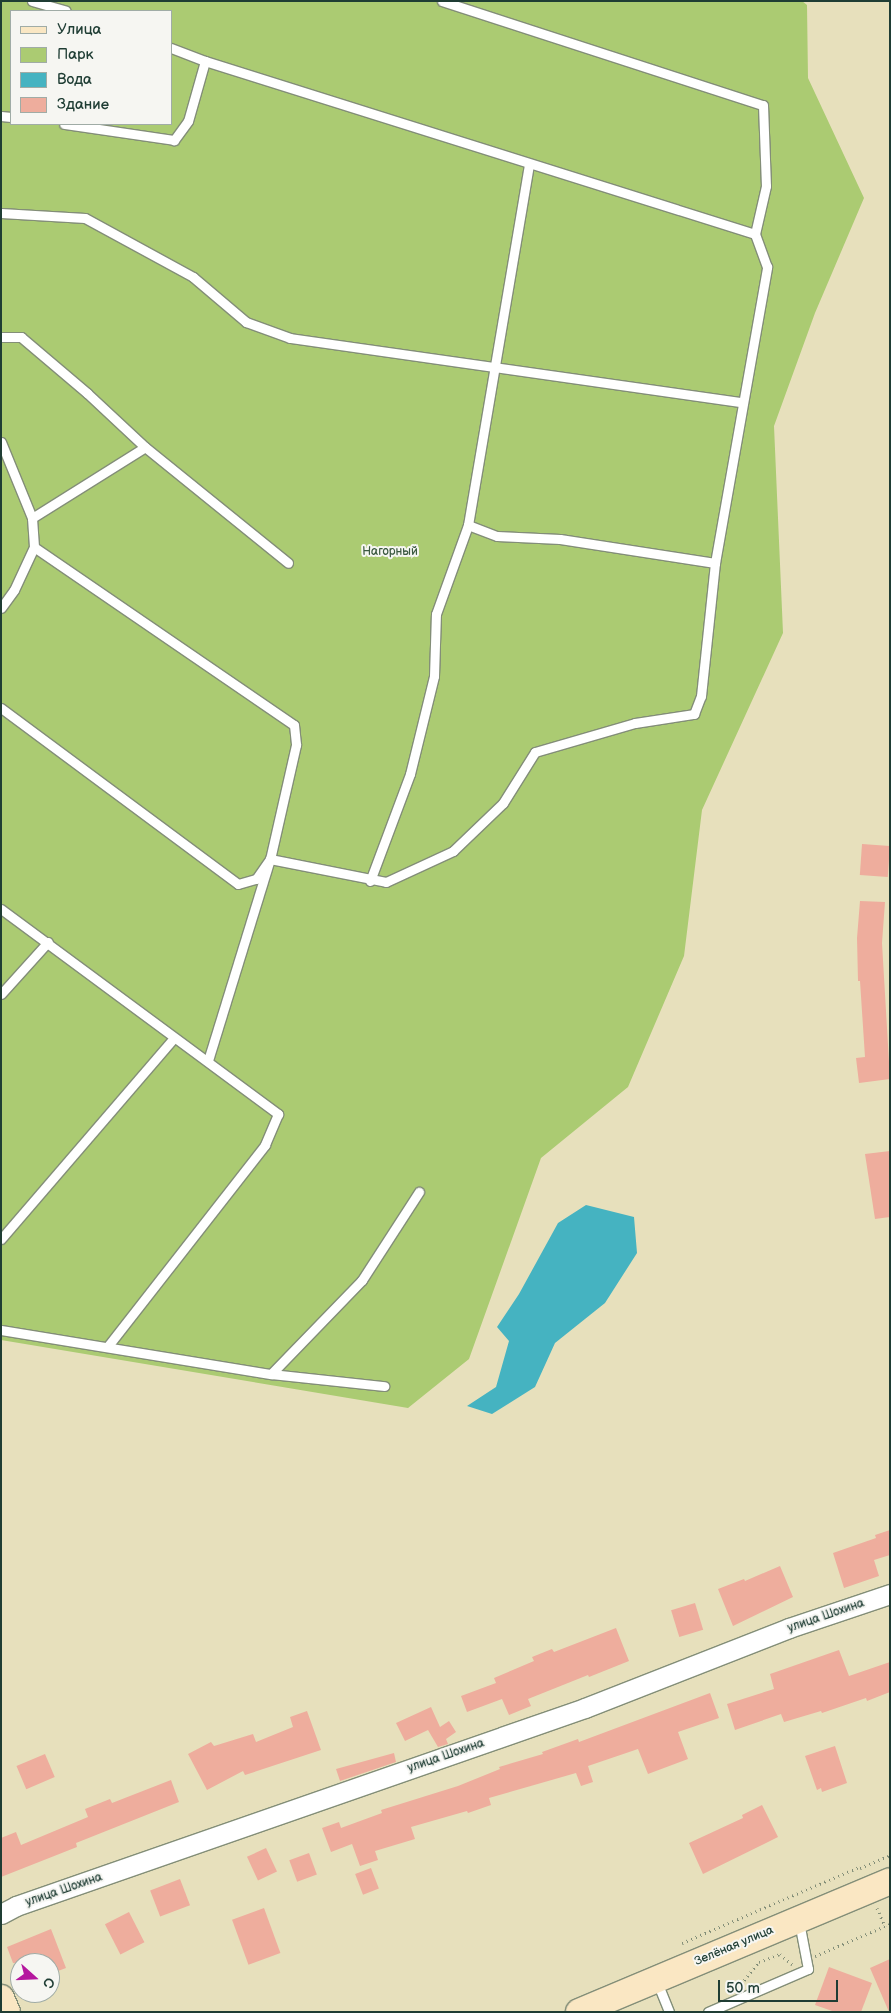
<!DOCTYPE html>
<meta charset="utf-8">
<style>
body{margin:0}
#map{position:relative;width:891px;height:2013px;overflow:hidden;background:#e7e0bc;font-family:"Balsamiq Sans",sans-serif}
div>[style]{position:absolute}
.green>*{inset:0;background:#abcb72}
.water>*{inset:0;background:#45b3c1}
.building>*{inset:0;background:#eead9d;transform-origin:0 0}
.path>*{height:3px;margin-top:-1.5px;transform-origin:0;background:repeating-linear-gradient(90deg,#838e78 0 1px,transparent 0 5px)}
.roads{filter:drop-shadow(1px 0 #838e78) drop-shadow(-1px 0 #838e78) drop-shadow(0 1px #838e78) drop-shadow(0 -1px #838e78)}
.service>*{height:9px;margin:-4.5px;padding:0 4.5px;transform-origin:4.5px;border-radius:4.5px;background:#fff}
.minor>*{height:19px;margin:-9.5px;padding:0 9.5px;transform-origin:9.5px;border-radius:9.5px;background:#fff}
.secondary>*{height:26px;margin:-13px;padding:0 13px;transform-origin:13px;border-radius:13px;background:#fae7c3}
span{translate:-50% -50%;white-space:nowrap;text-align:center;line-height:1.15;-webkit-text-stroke:4px #f6f6f2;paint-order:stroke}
.park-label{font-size:12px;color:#3b5940}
.street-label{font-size:12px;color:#1f3d34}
.frame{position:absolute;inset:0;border:2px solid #1f3d34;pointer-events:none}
.legend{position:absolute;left:10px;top:10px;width:162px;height:115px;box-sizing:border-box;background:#f6f6f2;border:1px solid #a0aca6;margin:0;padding:6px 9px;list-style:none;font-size:15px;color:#1f3d34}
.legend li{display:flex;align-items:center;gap:10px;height:25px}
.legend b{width:25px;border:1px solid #a0aca6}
.north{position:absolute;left:10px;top:1953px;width:50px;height:50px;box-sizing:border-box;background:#f6f6f2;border:1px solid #a0aca6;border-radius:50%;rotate:110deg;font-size:14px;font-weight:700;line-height:20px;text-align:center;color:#1f3d34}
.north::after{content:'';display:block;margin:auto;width:18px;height:22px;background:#b5179e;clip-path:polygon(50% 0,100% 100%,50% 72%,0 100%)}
.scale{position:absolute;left:718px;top:1980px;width:120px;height:22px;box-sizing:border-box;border:2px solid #1f3d34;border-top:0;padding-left:6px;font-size:15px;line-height:18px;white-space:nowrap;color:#1f3d34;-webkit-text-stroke:4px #f6f6f2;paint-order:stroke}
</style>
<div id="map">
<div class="green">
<i style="clip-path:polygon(evenodd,1px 1px,802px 1px,807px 5px,808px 78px,864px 198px,815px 313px,774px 426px,783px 633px,702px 810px,684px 956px,628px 1087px,541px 1158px,469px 1359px,408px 1408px,1px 1340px,1px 1px,11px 11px,171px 11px,171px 124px,11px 124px,11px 11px)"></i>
</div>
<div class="water">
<i style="clip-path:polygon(586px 1205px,634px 1217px,637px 1253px,605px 1303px,555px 1343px,535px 1387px,492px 1414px,467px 1406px,496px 1387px,509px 1341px,497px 1327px,519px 1294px,558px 1223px)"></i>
</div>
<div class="building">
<i style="left:862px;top:844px;width:28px;height:31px;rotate:4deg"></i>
<i style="clip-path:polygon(860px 901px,885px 902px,882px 943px,890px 1079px,859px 1083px,856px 1058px,865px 1057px,860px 981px,858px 981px,857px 938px)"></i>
<i style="clip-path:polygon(890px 1151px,890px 1217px,875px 1219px,865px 1154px)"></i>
<i style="clip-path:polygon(890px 1530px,890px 1555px,874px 1560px,879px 1576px,844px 1588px,833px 1553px,876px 1538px,875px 1535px)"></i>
<i style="clip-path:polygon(780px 1566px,793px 1597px,733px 1626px,718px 1589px,744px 1579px,745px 1581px)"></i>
<i style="left:695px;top:1603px;width:28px;height:25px;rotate:73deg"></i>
<i style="clip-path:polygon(616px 1628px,629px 1661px,589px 1677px,588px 1675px,528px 1699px,531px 1706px,509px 1715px,502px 1699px,467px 1712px,461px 1696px,496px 1683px,494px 1678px,534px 1661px,532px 1657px,552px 1649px,554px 1652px)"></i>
<i style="clip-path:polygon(839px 1650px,849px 1676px,890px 1662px,890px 1692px,867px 1701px,866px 1698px,822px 1713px,821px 1711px,784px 1722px,781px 1714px,735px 1730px,727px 1704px,774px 1689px,770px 1674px)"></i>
<i style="clip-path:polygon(710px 1693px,719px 1718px,678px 1732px,688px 1759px,648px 1774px,638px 1749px,588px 1766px,593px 1782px,581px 1786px,576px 1773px,489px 1798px,491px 1805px,468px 1813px,467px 1811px,411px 1827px,415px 1839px,375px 1851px,378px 1860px,360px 1866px,352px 1844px,331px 1852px,322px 1828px,339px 1822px,341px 1828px,382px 1813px,381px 1810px,458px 1786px,500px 1769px,499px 1767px,543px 1754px,542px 1752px,578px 1739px,579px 1742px)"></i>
<i style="clip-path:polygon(431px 1707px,440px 1727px,449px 1721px,456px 1732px,446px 1739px,448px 1744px,438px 1747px,428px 1730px,405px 1741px,396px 1723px)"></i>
<i style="clip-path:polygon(307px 1711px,321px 1750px,245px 1775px,243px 1771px,207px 1790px,188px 1754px,211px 1742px,214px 1746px,253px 1734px,256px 1742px,293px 1727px,290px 1717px)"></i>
<i style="clip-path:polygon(835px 1746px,847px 1783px,822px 1792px,821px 1788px,817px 1790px,805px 1756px)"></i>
<i style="clip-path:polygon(394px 1753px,396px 1762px,340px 1781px,336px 1769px)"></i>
<i style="left:45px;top:1754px;width:25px;height:31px;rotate:67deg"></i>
<i style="clip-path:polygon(171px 1780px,179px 1802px,76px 1843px,77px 1847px,1px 1877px,1px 1838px,16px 1832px,21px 1845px,88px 1817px,85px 1809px,110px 1799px,112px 1803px)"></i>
<i style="clip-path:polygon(762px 1805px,778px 1837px,703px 1874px,689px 1843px,743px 1818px,742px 1815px)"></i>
<i style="left:266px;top:1848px;width:26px;height:21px;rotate:65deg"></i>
<i style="left:309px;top:1853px;width:23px;height:21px;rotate:70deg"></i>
<i style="left:371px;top:1868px;width:22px;height:17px;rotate:69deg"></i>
<i style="left:180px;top:1879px;width:28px;height:32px;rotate:69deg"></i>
<i style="left:264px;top:1908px;width:48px;height:34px;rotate:70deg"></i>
<i style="left:129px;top:1912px;width:34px;height:27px;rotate:63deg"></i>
<i style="clip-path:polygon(51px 1929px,66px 1968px,50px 1974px,50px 1963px,13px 1963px,7px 1947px)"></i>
<i style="clip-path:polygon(890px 1959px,890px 2012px,889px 2012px,870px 1968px)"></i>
<i style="clip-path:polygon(829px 1967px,872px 1983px,861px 2012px,835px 2012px,815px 2005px)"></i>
</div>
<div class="path">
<i style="left:860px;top:1868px;width:33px;rotate:-23deg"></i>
<i style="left:877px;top:1908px;width:20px;rotate:66deg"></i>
<i style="left:682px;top:1943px;width:193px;rotate:-23.2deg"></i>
<i style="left:815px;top:1956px;width:82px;rotate:-23.1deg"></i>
<i style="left:741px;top:1984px;width:28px;rotate:-51deg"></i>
<i style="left:759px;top:1962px;width:22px;rotate:-21deg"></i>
<i style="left:780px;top:1954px;width:16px;rotate:40deg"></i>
</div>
<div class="roads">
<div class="service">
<i style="left:32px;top:1px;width:35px;rotate:16deg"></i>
<i style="left:442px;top:1px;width:337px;rotate:18deg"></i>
<i style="left:763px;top:105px;width:81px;rotate:87.9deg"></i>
<i style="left:766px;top:186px;width:49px;rotate:102.9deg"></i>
<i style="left:171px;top:48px;width:36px;rotate:21deg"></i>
<i style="left:1px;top:116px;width:10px;rotate:6deg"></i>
<i style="left:1px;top:213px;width:84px;rotate:3.4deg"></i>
<i style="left:85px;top:218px;width:123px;rotate:28.6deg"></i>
<i style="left:193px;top:277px;width:70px;rotate:40.3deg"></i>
<i style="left:246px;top:322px;width:47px;rotate:20deg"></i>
<i style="left:290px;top:338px;width:457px;rotate:8.1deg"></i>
<i style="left:1px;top:337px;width:20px"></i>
<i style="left:21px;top:337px;width:87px;rotate:40.3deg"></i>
<i style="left:87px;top:393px;width:79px;rotate:43deg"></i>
<i style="left:1px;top:442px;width:82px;rotate:67.8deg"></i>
<i style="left:32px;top:518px;width:29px;rotate:86deg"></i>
<i style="left:34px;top:547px;width:47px;rotate:114.9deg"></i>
<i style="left:14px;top:590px;width:22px;rotate:126deg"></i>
<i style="left:32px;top:518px;width:133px;rotate:-32.1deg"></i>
<i style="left:145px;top:447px;width:184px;rotate:39deg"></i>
<i style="left:468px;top:525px;width:31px;rotate:21deg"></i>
<i style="left:497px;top:536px;width:63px;rotate:2.7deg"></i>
<i style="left:560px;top:539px;width:157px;rotate:8.8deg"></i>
<i style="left:34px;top:547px;width:315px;rotate:34.4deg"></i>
<i style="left:294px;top:725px;width:20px;rotate:84deg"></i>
<i style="left:296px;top:745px;width:117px;rotate:102.8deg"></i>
<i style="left:270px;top:859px;width:210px;rotate:107.1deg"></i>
<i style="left:1px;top:708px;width:295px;rotate:36.6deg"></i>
<i style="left:238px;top:884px;width:19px;rotate:-16deg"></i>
<i style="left:256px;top:879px;width:24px;rotate:-55deg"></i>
<i style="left:270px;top:859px;width:118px;rotate:11.2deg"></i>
<i style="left:386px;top:882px;width:74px;rotate:-24.8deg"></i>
<i style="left:453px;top:851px;width:69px;rotate:-43.8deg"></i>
<i style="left:503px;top:803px;width:60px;rotate:-57.9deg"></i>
<i style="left:535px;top:752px;width:104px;rotate:-16.2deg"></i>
<i style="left:635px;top:723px;width:60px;rotate:-8.7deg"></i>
<i style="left:694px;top:714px;width:19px;rotate:-69deg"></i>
<i style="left:701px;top:696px;width:134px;rotate:-84deg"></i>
<i style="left:715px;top:563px;width:301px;rotate:-80deg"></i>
<i style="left:767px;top:267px;width:35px;rotate:-110deg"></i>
<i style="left:755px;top:234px;width:577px;rotate:-162.54deg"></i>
<i style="left:205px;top:61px;width:62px;rotate:105.8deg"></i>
<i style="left:188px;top:121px;width:24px;rotate:126deg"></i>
<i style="left:174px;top:140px;width:111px;rotate:-171.7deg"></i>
<i style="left:370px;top:881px;width:114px;rotate:-69.5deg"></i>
<i style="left:410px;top:774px;width:101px;rotate:-76.2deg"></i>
<i style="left:434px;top:676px;width:62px;rotate:-88.2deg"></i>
<i style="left:436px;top:614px;width:95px;rotate:-70.2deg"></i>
<i style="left:468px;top:525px;width:366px;rotate:-80.4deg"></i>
<i style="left:1px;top:909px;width:345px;rotate:36.5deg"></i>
<i style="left:278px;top:1114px;width:34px;rotate:113deg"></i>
<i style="left:265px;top:1145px;width:255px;rotate:128deg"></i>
<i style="left:1px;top:994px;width:70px;rotate:-47.9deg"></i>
<i style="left:1px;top:1239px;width:265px;rotate:-49.3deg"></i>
<i style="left:1px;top:1330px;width:274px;rotate:9.3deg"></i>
<i style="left:271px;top:1374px;width:114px;rotate:6.1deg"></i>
<i style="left:271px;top:1374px;width:131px;rotate:-45.9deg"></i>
<i style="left:362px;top:1280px;width:105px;rotate:-57.1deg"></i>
<i style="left:657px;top:1982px;width:32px;rotate:68deg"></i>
<i style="left:708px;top:2012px;width:109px;rotate:-23.3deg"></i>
<i style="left:808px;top:1969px;width:48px;rotate:-100.8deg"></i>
</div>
<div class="minor">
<i style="left:1px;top:1914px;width:17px;rotate:-28deg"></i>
<i style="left:16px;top:1906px;width:602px;rotate:-19.19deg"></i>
<i style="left:585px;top:1708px;width:219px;rotate:-21.4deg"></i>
<i style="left:789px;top:1628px;width:107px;rotate:-18.6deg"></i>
</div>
<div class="secondary">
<i style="left:1px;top:1998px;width:15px;rotate:67deg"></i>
<i style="left:579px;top:2012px;width:337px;rotate:-22.8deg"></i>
</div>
</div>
<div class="park-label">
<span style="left:390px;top:552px">Нагорный</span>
</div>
<div class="street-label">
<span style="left:826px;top:1616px;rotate:-19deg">улица Шохина</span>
<span style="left:446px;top:1756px;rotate:-19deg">улица Шохина</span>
<span style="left:64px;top:1890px;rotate:-19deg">улица Шохина</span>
<span style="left:734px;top:1946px;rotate:-23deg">Зелёная улица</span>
</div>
<div class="frame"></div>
<ul class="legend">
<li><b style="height:6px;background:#fae7c3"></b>Улица</li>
<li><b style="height:14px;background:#abcb72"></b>Парк</li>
<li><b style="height:14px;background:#45b3c1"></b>Вода</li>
<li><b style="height:14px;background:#eead9d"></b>Здание</li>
</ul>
<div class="north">С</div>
<div class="scale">50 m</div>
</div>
